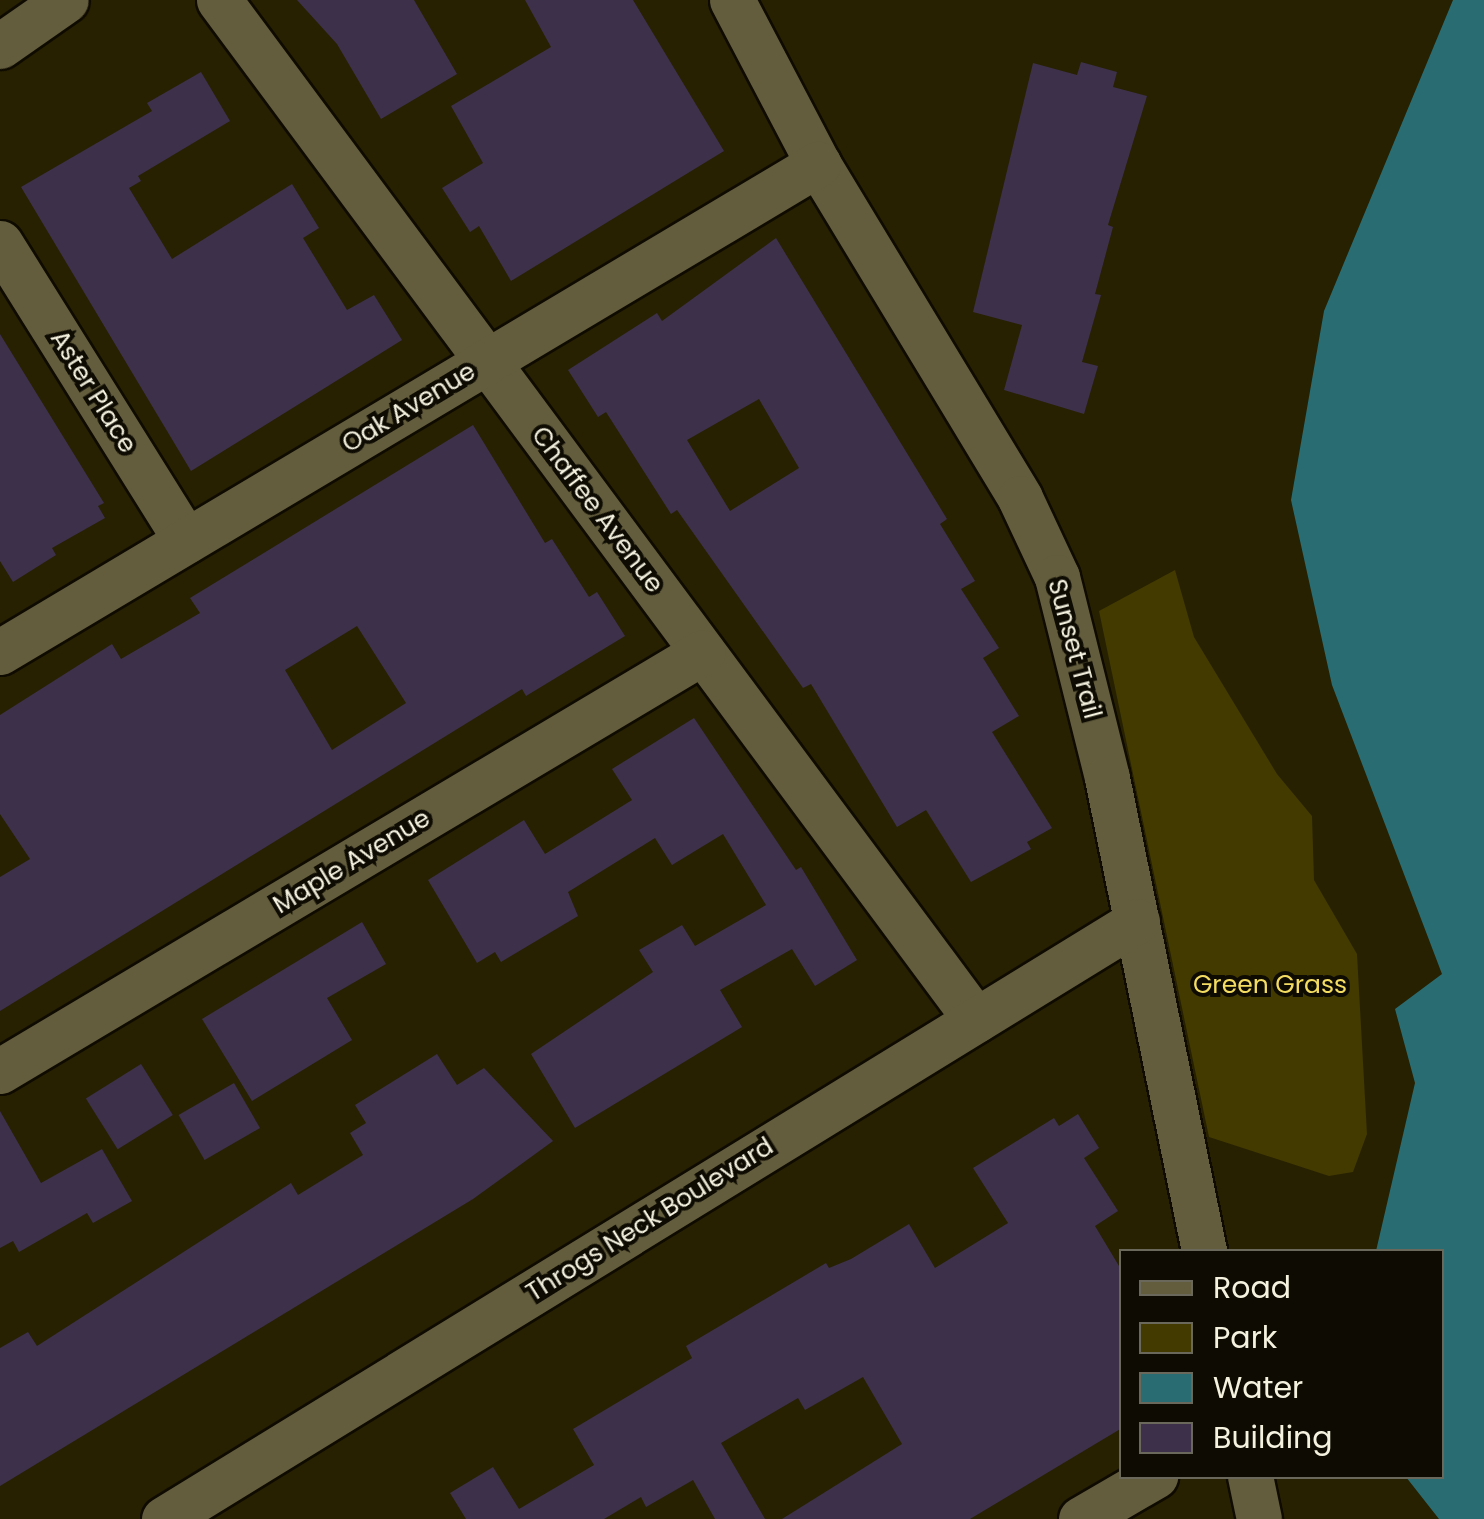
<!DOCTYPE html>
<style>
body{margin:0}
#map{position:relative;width:1484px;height:1519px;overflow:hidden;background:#272102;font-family:Poppins,sans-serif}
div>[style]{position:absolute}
.green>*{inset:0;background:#433a00}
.water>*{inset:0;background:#296d73}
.building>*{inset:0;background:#3c304b;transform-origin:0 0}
.roads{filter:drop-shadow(2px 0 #0f0b00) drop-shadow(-2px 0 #0f0b00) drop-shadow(0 2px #0f0b00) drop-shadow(0 -2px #0f0b00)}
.minor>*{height:45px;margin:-22.5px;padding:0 22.5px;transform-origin:22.5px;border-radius:22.5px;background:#635d3d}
span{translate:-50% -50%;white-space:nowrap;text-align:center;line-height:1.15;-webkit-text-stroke:8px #0d0b02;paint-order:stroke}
.street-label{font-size:25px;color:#f5f2e0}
.park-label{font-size:25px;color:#f4dc62}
.legend{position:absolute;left:1119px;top:1249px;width:325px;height:230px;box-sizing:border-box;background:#0d0b02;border:2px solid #6a675b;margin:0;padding:12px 18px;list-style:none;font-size:30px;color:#f5f2e0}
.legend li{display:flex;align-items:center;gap:20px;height:50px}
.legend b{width:50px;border:2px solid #6a675b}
</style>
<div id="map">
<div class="green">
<i style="clip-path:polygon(1175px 570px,1194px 637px,1277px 774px,1312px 816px,1314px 880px,1357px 954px,1367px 1134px,1353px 1172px,1329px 1176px,1209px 1137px,1099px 611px)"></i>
</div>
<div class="water">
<i style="clip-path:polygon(1453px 0,1484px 0,1484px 1519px,1439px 1519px,1406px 1477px,1442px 1476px,1442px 1252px,1376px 1251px,1415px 1083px,1395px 1009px,1442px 974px,1332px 685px,1291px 500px,1324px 311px)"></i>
</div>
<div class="building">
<i style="clip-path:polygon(297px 0,414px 0,457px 74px,381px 119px,337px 44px)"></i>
<i style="clip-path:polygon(525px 0,633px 0,724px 151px,511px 281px,479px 226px,470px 232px,442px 188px,483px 163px,451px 106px,551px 47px)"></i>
<i style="clip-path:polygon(1081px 62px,1117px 72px,1113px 87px,1147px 96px,1108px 225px,1113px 227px,1095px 294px,1101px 295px,1082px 362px,1098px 366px,1084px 414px,1004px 390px,1022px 325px,973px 312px,1033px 63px,1077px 75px)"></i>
<i style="clip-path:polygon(201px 72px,230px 121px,138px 176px,141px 181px,129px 188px,172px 259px,292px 184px,319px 228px,303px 238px,347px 310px,374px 295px,402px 340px,191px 471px,21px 187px,152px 111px,147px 103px)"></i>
<i style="clip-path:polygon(evenodd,776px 238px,947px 519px,940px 524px,975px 581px,961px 589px,999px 648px,983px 658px,1019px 716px,992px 732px,1052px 828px,1027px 842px,1031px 849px,971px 882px,926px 810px,897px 827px,811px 684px,803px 688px,677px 510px,671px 514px,606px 412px,598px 417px,568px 370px,657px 313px,662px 321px,776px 238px,759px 399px,799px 468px,730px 511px,687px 440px,759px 399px)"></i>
<i style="clip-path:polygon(0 334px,104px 503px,98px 506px,105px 518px,52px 548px,56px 555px,13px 582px,0 561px)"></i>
<i style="clip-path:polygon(evenodd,473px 425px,545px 543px,552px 539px,589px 597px,597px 592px,625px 636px,526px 696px,522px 689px,0 1011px,0 877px,30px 859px,0 814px,0 715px,112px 644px,121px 659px,200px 613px,190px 598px,473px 425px,357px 626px,406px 703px,332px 750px,285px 670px,357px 626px)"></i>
<i style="clip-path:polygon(694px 718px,796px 870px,801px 867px,857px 960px,815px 986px,792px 949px,720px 990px,742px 1027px,575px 1128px,531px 1054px,653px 972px,639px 950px,682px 925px,695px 946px,766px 905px,723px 834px,672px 865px,655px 838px,568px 892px,578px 916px,501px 962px,495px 952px,477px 963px,428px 880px,524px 820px,545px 854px,632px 800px,612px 769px)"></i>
<i style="clip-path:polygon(362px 922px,386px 964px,327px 998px,352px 1040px,252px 1101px,202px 1019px)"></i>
<i style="clip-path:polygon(437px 1054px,457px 1085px,484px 1068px,553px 1141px,473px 1199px,0 1486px,0 1348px,28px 1332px,37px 1346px,291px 1183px,298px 1195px,363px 1155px,350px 1133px,366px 1123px,355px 1105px)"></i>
<i style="left:141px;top:1064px;width:60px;height:65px;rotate:58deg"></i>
<i style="left:234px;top:1083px;width:52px;height:64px;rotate:60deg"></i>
<i style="clip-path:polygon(0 1111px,41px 1183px,102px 1149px,132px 1201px,93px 1223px,87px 1213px,19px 1252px,13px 1241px,0 1248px)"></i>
<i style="clip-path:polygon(1078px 1114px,1099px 1148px,1084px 1158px,1118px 1211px,1095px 1226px,1122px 1271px,1122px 1428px,970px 1519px,782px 1519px,902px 1444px,863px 1377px,805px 1410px,798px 1398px,721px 1443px,765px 1519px,715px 1519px,693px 1480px,646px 1507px,641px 1497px,604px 1519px,466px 1519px,450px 1493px,493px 1467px,519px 1509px,594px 1465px,573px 1429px,692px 1358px,686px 1346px,826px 1263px,829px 1268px,851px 1259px,909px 1224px,935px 1268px,1008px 1223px,973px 1168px,1054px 1118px,1059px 1126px)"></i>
</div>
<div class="roads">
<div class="minor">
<i style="left:219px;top:0;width:1270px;rotate:53.42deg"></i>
<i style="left:732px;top:0;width:185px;rotate:62.3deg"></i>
<i style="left:818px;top:164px;width:390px;rotate:58.8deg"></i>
<i style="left:1020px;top:498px;width:87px;rotate:64.9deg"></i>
<i style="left:1057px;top:577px;width:207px;rotate:76deg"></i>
<i style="left:1107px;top:778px;width:484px;rotate:78.4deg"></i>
<i style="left:0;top:46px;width:80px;rotate:-34.9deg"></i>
<i style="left:0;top:243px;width:351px;rotate:58deg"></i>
<i style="left:0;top:652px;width:953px;rotate:-30.82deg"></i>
<i style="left:0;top:1071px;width:818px;rotate:-30.8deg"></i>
<i style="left:1250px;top:1476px;width:44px;rotate:78.2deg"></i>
<i style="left:164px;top:1519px;width:1142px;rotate:-31.57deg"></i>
<i style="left:1081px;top:1519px;width:86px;rotate:-30.2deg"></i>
</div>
</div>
<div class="street-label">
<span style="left:93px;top:392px;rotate:58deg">Aster Place</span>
<span style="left:409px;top:408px;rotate:-31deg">Oak Avenue</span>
<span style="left:597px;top:510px;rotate:53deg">Chaffee Avenue</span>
<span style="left:1074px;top:649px;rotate:75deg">Sunset Trail</span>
<span style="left:352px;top:862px;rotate:-31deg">Maple Avenue</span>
<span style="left:650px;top:1220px;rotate:-32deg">Throgs Neck Boulevard</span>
</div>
<div class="park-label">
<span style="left:1270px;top:985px">Green Grass</span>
</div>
<ul class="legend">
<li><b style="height:12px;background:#635d3d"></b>Road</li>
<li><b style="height:28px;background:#433a00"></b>Park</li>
<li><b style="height:28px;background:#296d73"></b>Water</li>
<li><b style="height:28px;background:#3c304b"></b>Building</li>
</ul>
</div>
